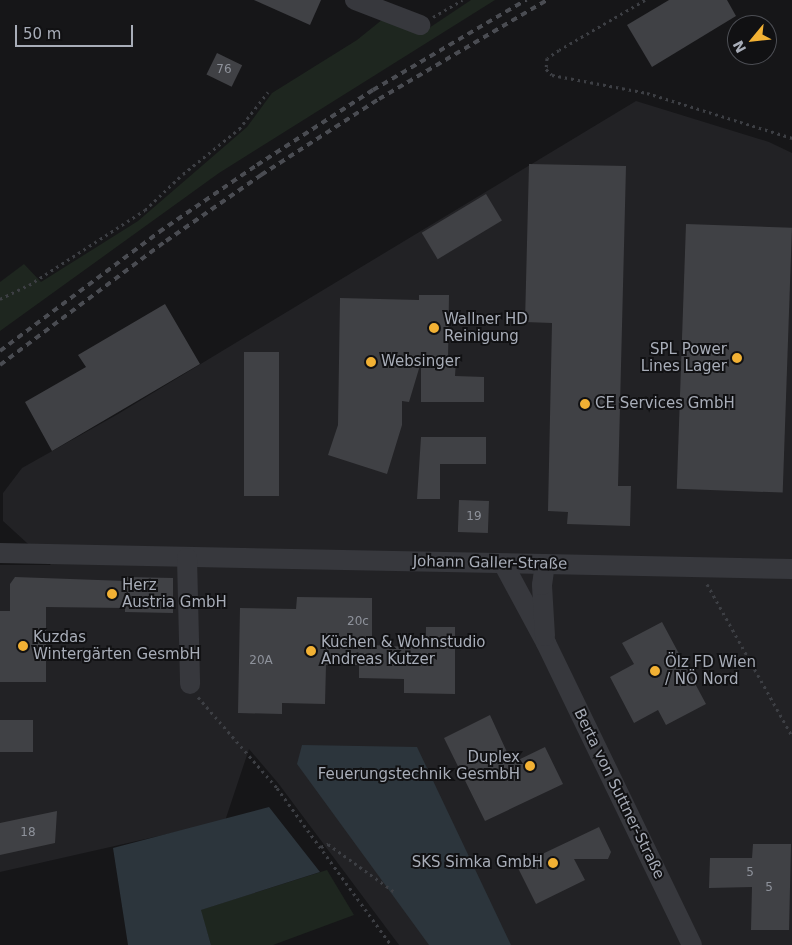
<!DOCTYPE html>
<meta charset="utf-8">
<style>
body{margin:0}
#map{position:relative;width:792px;height:945px;overflow:hidden;background:#161618;font-family:"DejaVu Sans",sans-serif}
div>[style]{position:absolute}
.built>*{inset:0;background:#222225}
.green>*{inset:0;background:#1e261f}
.water>*{inset:0;background:#2c353c}
.building>*{inset:0;background:#404145;transform-origin:0 0}
.path>*{height:3px;margin-top:-1.5px;transform-origin:0;background:repeating-linear-gradient(90deg,#3d3f44 0 2.5px,transparent 0 6.5px)}
.minor>*{height:20px;margin:-10px;padding:0 10px;transform-origin:10px;border-radius:10px;background:#37383d}
.rail>*{height:4px;margin-top:-2px;transform-origin:0;background:repeating-linear-gradient(90deg,#4a4c52 0 6px,transparent 0 11px)}
.dots>*{width:14px;height:14px;translate:-50% -50%;box-sizing:border-box;border:2px solid #111113;border-radius:50%}
span{translate:-50% -50%;white-space:nowrap;text-align:center;line-height:1.15;-webkit-text-stroke:4px #111113;paint-order:stroke}
.number-label{font-size:12px;color:#8e929b}
.number-label span{-webkit-text-stroke-width:0}
.poi-label{font-size:15px;color:#a8adb8}
.left{translate:0 -50%;text-align:left}
.right{translate:-100% -50%;text-align:right}
.street-label{font-size:15px;color:#a8adb8}
.north{position:absolute;left:727px;top:15px;width:50px;height:50px;box-sizing:border-box;background:#111113;border:1px solid #4d4f55;border-radius:50%;rotate:242deg;font-size:14px;font-weight:700;line-height:20px;text-align:center;color:#a8adb8}
.north::after{content:'';display:block;margin:auto;width:18px;height:22px;background:#f2b134;clip-path:polygon(50% 0,100% 100%,50% 72%,0 100%)}
.scale{position:absolute;left:15px;top:25px;width:118px;height:22px;box-sizing:border-box;border:2px solid #a8adb8;border-top:0;padding-left:6px;font-size:15px;line-height:18px;white-space:nowrap;color:#a8adb8;-webkit-text-stroke:4px #111113;paint-order:stroke}
</style>
<div id="map">
<div class="built">
<i style="clip-path:polygon(636px 101px,769px 142px,792px 153px,792px 945px,399px 945px,278px 783px,249px 749px,225px 821px,0 872px,0 565px,51px 565px,3px 521px,3px 493px,22px 468px,118px 414px)"></i>
</div>
<div class="green">
<i style="clip-path:polygon(471px 0,495px 0,219px 173px,0 331px,0 282px,24px 264px,41px 282px,138px 221px,247px 127px,272px 93px,357px 40px,383px 19px,420px 34px)"></i>
<i style="clip-path:polygon(327px 870px,354px 915px,273px 945px,211px 945px,200px 910px)"></i>
</div>
<div class="water">
<i style="clip-path:polygon(302px 745px,417px 747px,511px 945px,429px 945px,297px 764px)"></i>
<i style="clip-path:polygon(269px 807px,320px 872px,201px 910px,211px 945px,128px 945px,113px 848px)"></i>
</div>
<div class="building">
<i style="clip-path:polygon(254px 0,321px 0,310px 25px)"></i>
<i style="clip-path:polygon(669px 0,727px 0,736px 16px,652px 67px,627px 25px)"></i>
<i style="left:217px;top:53px;width:28px;height:24px;rotate:26deg"></i>
<i style="clip-path:polygon(529px 164px,626px 166px,618px 486px,631px 486px,630px 526px,567px 524px,568px 512px,548px 511px,552px 323px,525px 322px)"></i>
<i style="left:486px;top:194px;width:31px;height:75px;rotate:59deg"></i>
<i style="left:686px;top:224px;width:106px;height:265px;rotate:2deg"></i>
<i style="clip-path:polygon(419px 295px,449px 295px,448px 360px,456px 360px,455px 376px,484px 377px,484px 402px,421px 402px,421px 362px,409px 402px,402px 401px,402px 425px,387px 474px,328px 455px,338px 425px,340px 298px,419px 300px)"></i>
<i style="clip-path:polygon(165px 304px,200px 364px,52px 451px,25px 402px,86px 367px,78px 355px)"></i>
<i style="left:244px;top:352px;width:35px;height:144px"></i>
<i style="clip-path:polygon(421px 437px,486px 437px,486px 464px,440px 464px,440px 499px,417px 499px)"></i>
<i style="left:459px;top:500px;width:30px;height:32px;rotate:2deg"></i>
<i style="clip-path:polygon(15px 577px,126px 581px,126px 577px,173px 578px,173px 613px,125px 612px,125px 608px,46px 607px,46px 682px,0 682px,0 611px,10px 611px,10px 584px)"></i>
<i style="clip-path:polygon(297px 597px,372px 598px,372px 645px,426px 648px,426px 627px,455px 627px,455px 694px,404px 693px,404px 679px,359px 678px,359px 665px,326px 665px,325px 704px,282px 703px,282px 714px,238px 713px,240px 608px,296px 609px)"></i>
<i style="clip-path:polygon(662px 622px,706px 704px,666px 725px,658px 710px,634px 723px,610px 677px,634px 664px,622px 643px)"></i>
<i style="clip-path:polygon(490px 715px,512px 763px,545px 747px,563px 784px,485px 821px,444px 738px)"></i>
<i style="left:0;top:720px;width:33px;height:32px"></i>
<i style="clip-path:polygon(57px 811px,55px 843px,0 855px,0 823px)"></i>
<i style="clip-path:polygon(599px 827px,611px 852px,608px 859px,574px 859px,585px 880px,536px 904px,517px 866px)"></i>
<i style="clip-path:polygon(753px 844px,791px 844px,789px 930px,751px 930px,752px 887px,709px 888px,710px 858px,752px 858px)"></i>
</div>
<div class="path">
<i style="left:645px;top:0;width:99px;rotate:149.8deg"></i>
<i style="left:559px;top:50px;width:14px;rotate:146deg"></i>
<i style="left:547px;top:58px;width:11px;rotate:95deg"></i>
<i style="left:546px;top:69px;width:8px;rotate:45deg"></i>
<i style="left:552px;top:75px;width:97px;rotate:10.7deg"></i>
<i style="left:647px;top:93px;width:152px;rotate:17.2deg"></i>
<i style="left:433px;top:17px;width:34px;rotate:-30deg"></i>
<i style="left:0;top:299px;width:32px;rotate:-26deg"></i>
<i style="left:29px;top:285px;width:138px;rotate:-32.9deg"></i>
<i style="left:145px;top:210px;width:52px;rotate:-43.5deg"></i>
<i style="left:183px;top:174px;width:72px;rotate:-38.8deg"></i>
<i style="left:239px;top:129px;width:47px;rotate:-51.9deg"></i>
<i style="left:707px;top:584px;width:174px;rotate:60.8deg"></i>
<i style="left:198px;top:697px;width:121px;rotate:49deg"></i>
<i style="left:277px;top:788px;width:194px;rotate:54deg"></i>
<i style="left:321px;top:847px;width:8px;rotate:-23deg"></i>
<i style="left:328px;top:844px;width:84px;rotate:35.8deg"></i>
</div>
<div class="minor">
<i style="left:355px;top:0;width:70px;rotate:21deg"></i>
<i style="left:0;top:553px;width:792px;rotate:1.16deg"></i>
<i style="left:187px;top:558px;width:126px;rotate:88.6deg"></i>
<i style="left:504px;top:565px;width:89px;rotate:61.7deg"></i>
<i style="left:546px;top:643px;width:335px;rotate:64.2deg"></i>
<i style="left:545px;top:636px;width:51px;rotate:-93.4deg"></i>
<i style="left:542px;top:585px;width:21px;rotate:-82deg"></i>
</div>
<div class="rail">
<i style="left:0;top:351px;width:199px;rotate:-36.8deg"></i>
<i style="left:159px;top:232px;width:119px;rotate:-34.4deg"></i>
<i style="left:257px;top:165px;width:138px;rotate:-32.9deg"></i>
<i style="left:373px;top:90px;width:178px;rotate:-30.5deg"></i>
<i style="left:0;top:365px;width:207px;rotate:-36.8deg"></i>
<i style="left:166px;top:241px;width:116px;rotate:-34.8deg"></i>
<i style="left:261px;top:175px;width:140px;rotate:-32.8deg"></i>
<i style="left:379px;top:99px;width:195px;rotate:-30.5deg"></i>
</div>
<div class="dots">
<i style="left:434px;top:328px;background:#f2b134"></i>
<i style="left:737px;top:358px;background:#f2b134"></i>
<i style="left:371px;top:362px;background:#f2b134"></i>
<i style="left:585px;top:404px;background:#f2b134"></i>
<i style="left:112px;top:594px;background:#f2b134"></i>
<i style="left:23px;top:646px;background:#f2b134"></i>
<i style="left:311px;top:651px;background:#f2b134"></i>
<i style="left:655px;top:671px;background:#f2b134"></i>
<i style="left:530px;top:766px;background:#f2b134"></i>
<i style="left:553px;top:863px;background:#f2b134"></i>
</div>
<div class="number-label">
<span style="left:224px;top:70px">76</span>
<span style="left:474px;top:517px">19</span>
<span style="left:358px;top:622px">20c</span>
<span style="left:261px;top:661px">20A</span>
<span style="left:28px;top:833px">18</span>
<span style="left:750px;top:873px">5</span>
<span style="left:769px;top:888px">5</span>
</div>
<div class="poi-label">
<span class="left" style="left:444px;top:328px">Wallner HD<br>Reinigung</span>
<span class="right" style="left:727px;top:358px">SPL Power<br>Lines Lager</span>
<span class="left" style="left:381px;top:362px">Websinger</span>
<span class="left" style="left:595px;top:404px">CE Services GmbH</span>
<span class="left" style="left:122px;top:594px">Herz<br>Austria GmbH</span>
<span class="left" style="left:33px;top:646px">Kuzdas<br>Wintergärten GesmbH</span>
<span class="left" style="left:321px;top:651px">Küchen &amp; Wohnstudio<br>Andreas Kutzer</span>
<span class="left" style="left:665px;top:671px">Ölz FD Wien<br>/ NÖ Nord</span>
<span class="right" style="left:520px;top:766px">Duplex<br>Feuerungstechnik GesmbH</span>
<span class="right" style="left:543px;top:863px">SKS Simka GmbH</span>
</div>
<div class="street-label">
<span style="left:490px;top:563px;rotate:1deg">Johann Galler-Straße</span>
<span style="left:619px;top:794px;rotate:64deg">Berta von Suttner-Straße</span>
</div>
<div class="north">N</div>
<div class="scale">50 m</div>
</div>
